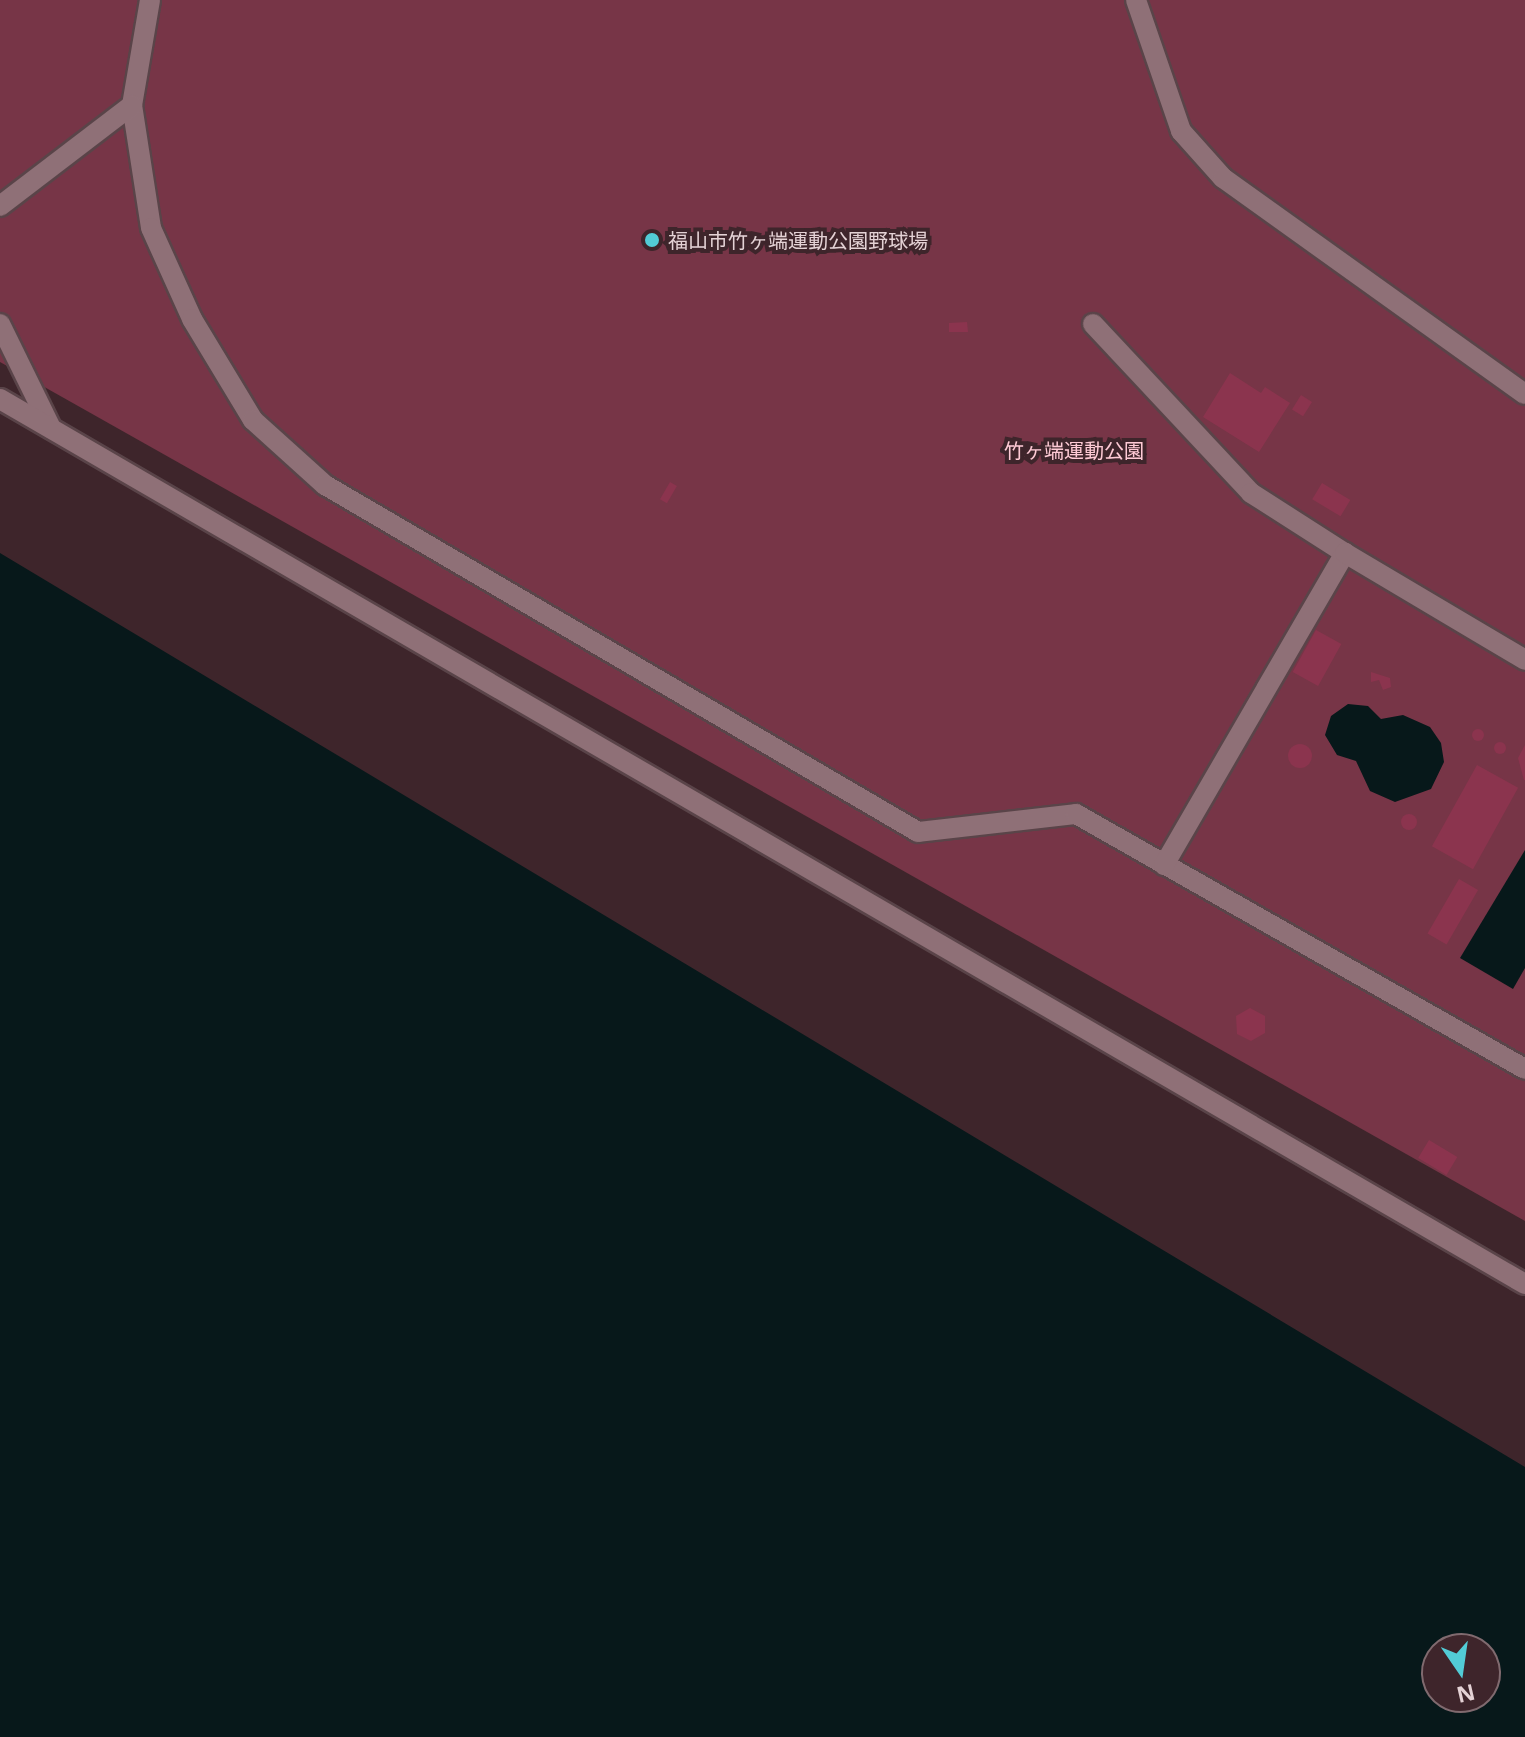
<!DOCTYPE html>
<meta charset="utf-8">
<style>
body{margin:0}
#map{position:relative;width:1525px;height:1737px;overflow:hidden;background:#3e252b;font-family:"Open Sans","Noto Sans JP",sans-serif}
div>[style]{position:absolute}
.green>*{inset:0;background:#773547}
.water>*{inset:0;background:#07181a}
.building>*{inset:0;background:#8b344e;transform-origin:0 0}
.round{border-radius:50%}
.roads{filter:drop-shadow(2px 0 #5a4449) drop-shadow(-2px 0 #5a4449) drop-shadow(0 2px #5a4449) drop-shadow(0 -2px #5a4449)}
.minor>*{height:20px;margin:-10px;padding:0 10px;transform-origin:10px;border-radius:10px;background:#8f7077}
.dots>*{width:22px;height:22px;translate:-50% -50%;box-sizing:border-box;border:4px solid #3e252b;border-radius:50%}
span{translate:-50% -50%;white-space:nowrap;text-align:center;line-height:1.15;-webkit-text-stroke:8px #3e252b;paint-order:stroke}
.poi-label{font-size:20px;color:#e4d2d5}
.left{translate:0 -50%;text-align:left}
.park-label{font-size:20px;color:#fecad5}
.north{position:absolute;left:1421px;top:1633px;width:80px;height:80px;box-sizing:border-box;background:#3e252b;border:2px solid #806a6f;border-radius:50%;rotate:167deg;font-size:22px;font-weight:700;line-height:32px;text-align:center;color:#e4d2d5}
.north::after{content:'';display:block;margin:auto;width:28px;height:36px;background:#52ccd6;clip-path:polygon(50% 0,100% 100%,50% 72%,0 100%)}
</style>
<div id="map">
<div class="green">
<i style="clip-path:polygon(0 0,1525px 0,1525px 1221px,0 362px)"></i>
</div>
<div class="water">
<i style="clip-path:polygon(evenodd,0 553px,1525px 1467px,1525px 1737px,0 1737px,0 553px,1437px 1649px,1485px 1649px,1485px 1697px,1437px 1697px,1437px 1649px)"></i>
<i style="clip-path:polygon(1348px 704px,1368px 706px,1381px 719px,1403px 715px,1430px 727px,1441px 743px,1444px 762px,1431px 789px,1395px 802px,1370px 791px,1356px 761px,1337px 755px,1325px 735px,1331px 716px)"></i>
<i style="clip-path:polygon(1525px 850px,1525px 968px,1513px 989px,1460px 958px)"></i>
</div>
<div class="building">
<i style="clip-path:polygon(967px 322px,968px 332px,949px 332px,949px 323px)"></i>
<i style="clip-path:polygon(1230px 373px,1261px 393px,1265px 387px,1290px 403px,1259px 452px,1203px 417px)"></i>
<i style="left:1301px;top:395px;width:13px;height:17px;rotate:32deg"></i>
<i style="left:670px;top:482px;width:8px;height:20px;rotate:30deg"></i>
<i style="left:1322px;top:483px;width:33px;height:19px;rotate:31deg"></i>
<i style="left:1316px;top:630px;width:29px;height:48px;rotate:29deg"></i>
<i style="clip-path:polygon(1371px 672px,1390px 678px,1391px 687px,1383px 690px,1379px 680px,1371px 682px)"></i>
<i class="round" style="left:1472px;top:729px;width:12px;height:12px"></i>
<i class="round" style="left:1494px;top:742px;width:12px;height:12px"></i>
<i class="round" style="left:1288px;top:744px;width:24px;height:24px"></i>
<i style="clip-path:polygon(1525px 745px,1525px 780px,1524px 780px,1518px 758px)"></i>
<i style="left:1477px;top:765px;width:47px;height:93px;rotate:29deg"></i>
<i class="round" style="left:1401px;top:814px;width:16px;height:16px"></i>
<i style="left:1459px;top:879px;width:22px;height:63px;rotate:30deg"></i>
<i style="clip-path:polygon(1250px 1008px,1265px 1016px,1265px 1033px,1251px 1041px,1237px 1034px,1236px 1016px)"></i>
<i style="left:1429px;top:1140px;width:33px;height:21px;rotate:31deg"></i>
</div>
<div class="roads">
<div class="minor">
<i style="left:150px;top:0;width:107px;rotate:99.7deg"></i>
<i style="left:132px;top:105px;width:124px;rotate:81.2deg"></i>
<i style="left:151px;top:228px;width:100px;rotate:65.7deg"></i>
<i style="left:192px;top:319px;width:118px;rotate:58.9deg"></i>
<i style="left:253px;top:420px;width:97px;rotate:42.1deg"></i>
<i style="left:325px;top:485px;width:687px;rotate:30.33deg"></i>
<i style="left:918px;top:832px;width:159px;rotate:-6.5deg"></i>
<i style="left:1076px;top:814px;width:516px;rotate:29.59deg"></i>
<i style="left:1136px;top:0;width:139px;rotate:71deg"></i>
<i style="left:1181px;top:131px;width:63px;rotate:48.2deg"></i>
<i style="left:1223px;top:178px;width:371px;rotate:35.6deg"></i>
<i style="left:0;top:206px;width:166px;rotate:-37.4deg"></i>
<i style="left:0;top:324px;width:116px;rotate:63.9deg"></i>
<i style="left:1093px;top:324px;width:231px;rotate:46.9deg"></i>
<i style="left:1251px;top:493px;width:112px;rotate:32.6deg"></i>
<i style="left:0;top:399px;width:1763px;rotate:30.13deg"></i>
<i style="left:1164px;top:865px;width:361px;rotate:-59.9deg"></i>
<i style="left:1345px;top:553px;width:209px;rotate:30.7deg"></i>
</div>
</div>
<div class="dots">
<i style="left:652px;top:240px;background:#52ccd6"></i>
</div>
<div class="poi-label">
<span class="left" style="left:668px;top:240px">福山市竹ヶ端運動公園野球場</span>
</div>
<div class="park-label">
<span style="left:1074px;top:450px">竹ヶ端運動公園</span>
</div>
<div class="north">N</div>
</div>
